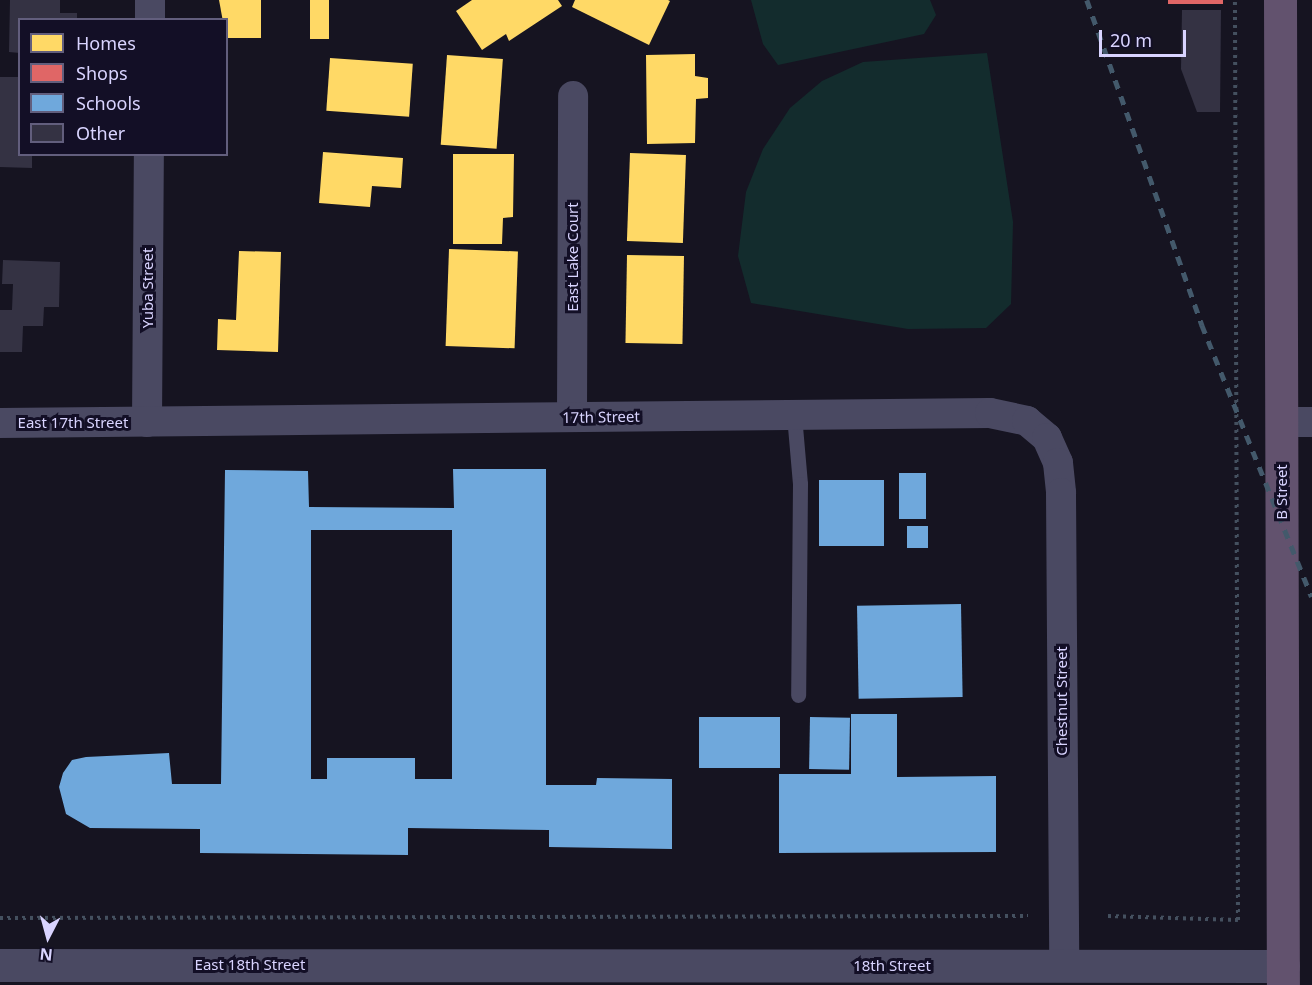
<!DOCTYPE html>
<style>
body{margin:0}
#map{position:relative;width:1312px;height:985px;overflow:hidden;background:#161421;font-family:"Noto Sans",sans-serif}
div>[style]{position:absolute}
.green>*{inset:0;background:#132c2d}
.homes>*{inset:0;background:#ffd966;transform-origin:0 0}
.shops>*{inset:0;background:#e06666;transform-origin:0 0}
.schools>*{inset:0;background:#6fa8dc;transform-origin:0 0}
.building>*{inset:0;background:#343243}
.path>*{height:4px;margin-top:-2px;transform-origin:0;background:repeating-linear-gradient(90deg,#44505f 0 3px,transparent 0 7.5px)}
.service>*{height:15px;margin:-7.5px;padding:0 7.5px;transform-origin:7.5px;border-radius:7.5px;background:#4a4962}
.minor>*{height:30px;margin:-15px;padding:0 15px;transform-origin:15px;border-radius:15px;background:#4a4962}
.tertiary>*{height:33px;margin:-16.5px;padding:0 16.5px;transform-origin:16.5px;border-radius:16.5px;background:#4a4962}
.trunk>*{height:33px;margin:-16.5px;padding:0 16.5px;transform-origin:16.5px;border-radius:16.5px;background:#62526e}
.rail>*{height:4.5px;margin-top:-2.25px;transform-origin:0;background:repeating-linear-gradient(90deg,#43596b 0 9px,transparent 0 17px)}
span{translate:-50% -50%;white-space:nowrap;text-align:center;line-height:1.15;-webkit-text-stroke:6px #130f26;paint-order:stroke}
.street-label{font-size:15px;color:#d9d4ff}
.legend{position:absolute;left:18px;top:18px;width:210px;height:138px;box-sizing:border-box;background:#130f26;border:2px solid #625e7d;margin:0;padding:8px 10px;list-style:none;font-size:18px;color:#d9d4ff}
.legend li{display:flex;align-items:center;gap:12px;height:30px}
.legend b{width:30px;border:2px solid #625e7d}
.north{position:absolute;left:18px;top:907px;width:60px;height:60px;-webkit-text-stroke:4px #130f26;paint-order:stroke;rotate:186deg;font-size:16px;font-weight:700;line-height:24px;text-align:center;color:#d9d4ff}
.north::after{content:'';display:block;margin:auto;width:21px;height:27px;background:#d9d4ff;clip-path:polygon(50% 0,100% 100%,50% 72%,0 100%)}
.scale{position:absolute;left:1099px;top:30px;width:87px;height:27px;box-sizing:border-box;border:3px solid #d9d4ff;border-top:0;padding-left:8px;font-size:18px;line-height:21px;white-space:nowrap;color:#d9d4ff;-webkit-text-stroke:4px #130f26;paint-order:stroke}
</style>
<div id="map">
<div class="green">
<i style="clip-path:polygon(751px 0,930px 0,936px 15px,924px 34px,778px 65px,763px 44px)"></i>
<i style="clip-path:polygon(987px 53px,1013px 222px,1011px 304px,986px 328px,908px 329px,751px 303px,738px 256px,746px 192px,763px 149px,790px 108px,822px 81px,863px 62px)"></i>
</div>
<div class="homes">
<i style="clip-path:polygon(219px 0,261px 0,261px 38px,226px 38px)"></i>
<i style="left:310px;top:0;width:19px;height:39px"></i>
<i style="clip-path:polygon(472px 0,558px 0,562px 6px,509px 41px,506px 34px,482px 50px,456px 11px)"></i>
<i style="clip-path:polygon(575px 0,668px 0,670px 1px,649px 45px,572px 7px)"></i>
<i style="clip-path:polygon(695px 54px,695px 76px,708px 78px,708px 98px,696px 99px,695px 143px,647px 144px,646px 55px)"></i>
<i style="left:447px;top:55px;width:56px;height:90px;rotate:4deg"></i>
<i style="left:330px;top:58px;width:83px;height:53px;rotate:4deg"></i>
<i style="clip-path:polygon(323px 152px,403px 158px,401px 188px,372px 186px,370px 207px,319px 203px)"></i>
<i style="left:630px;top:153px;width:56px;height:88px;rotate:2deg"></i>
<i style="clip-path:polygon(453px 154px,514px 154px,513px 217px,503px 218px,502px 244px,453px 244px)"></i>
<i style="left:449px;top:249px;width:69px;height:97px;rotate:2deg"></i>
<i style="clip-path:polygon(239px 251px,281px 252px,278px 352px,217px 350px,218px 319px,236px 320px)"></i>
<i style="left:627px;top:255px;width:57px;height:88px;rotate:1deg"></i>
</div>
<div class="shops">
<i style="left:1168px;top:0;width:55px;height:4px"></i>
</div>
<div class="schools">
<i style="clip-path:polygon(evenodd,453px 469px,546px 469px,546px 785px,596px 785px,597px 778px,672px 779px,672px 849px,549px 847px,549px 830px,408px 828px,408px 855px,200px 853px,200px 829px,90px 828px,66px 814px,59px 787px,63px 773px,72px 760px,86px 757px,169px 753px,172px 784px,221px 784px,225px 470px,308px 471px,309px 507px,454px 508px,453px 469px,311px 530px,452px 530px,452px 779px,415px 779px,415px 758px,327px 758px,327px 779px,311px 779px,311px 530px)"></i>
<i style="left:899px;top:473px;width:27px;height:46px"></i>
<i style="left:819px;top:480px;width:65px;height:66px"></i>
<i style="left:907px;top:526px;width:21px;height:22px"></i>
<i style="left:961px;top:604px;width:93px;height:104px;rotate:89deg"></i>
<i style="clip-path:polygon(851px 714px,897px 714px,897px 777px,996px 776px,996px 852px,779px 853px,779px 774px,851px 774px)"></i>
<i style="left:699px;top:717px;width:81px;height:51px"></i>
<i style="left:810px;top:717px;width:40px;height:52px;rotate:1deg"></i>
</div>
<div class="building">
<i style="clip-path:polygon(10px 0,60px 0,60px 13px,77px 13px,77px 20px,20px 20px,20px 53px,9px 52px)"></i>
<i style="clip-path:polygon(1182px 10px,1221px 10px,1220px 112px,1197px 112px,1181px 69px)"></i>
<i style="clip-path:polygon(0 77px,20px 77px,20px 154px,32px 154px,32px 168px,0 167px)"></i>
<i style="clip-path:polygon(3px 260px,60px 262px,59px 307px,44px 307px,43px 326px,23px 326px,22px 352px,0 352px,0 310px,12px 310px,13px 284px,2px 284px)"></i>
</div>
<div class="path">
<i style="left:1108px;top:916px;width:130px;rotate:1.8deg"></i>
<i style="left:1238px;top:920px;width:920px;rotate:-90.19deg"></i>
<i style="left:0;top:918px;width:1028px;rotate:-0.11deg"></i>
</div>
<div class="service">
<i style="left:794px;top:415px;width:69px;rotate:85deg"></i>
<i style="left:800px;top:484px;width:211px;rotate:90.5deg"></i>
</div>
<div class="minor">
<i style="left:150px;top:20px;width:20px;rotate:-90deg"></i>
<i style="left:572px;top:417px;width:321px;rotate:-89.8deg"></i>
<i style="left:147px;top:422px;width:268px;rotate:-89.6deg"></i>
<i style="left:1282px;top:422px;width:30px"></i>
<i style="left:0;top:423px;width:990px;rotate:-0.58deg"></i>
<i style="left:990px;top:413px;width:38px;rotate:12deg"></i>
<i style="left:1027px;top:421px;width:26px;rotate:40deg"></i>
<i style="left:1047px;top:438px;width:27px;rotate:66deg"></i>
<i style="left:1058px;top:463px;width:30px;rotate:84deg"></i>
<i style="left:1061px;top:493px;width:474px;rotate:89.6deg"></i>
</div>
<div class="tertiary">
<i style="left:0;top:965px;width:1283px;rotate:0.04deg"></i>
</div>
<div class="trunk">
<i style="left:1280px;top:0;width:985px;rotate:89.83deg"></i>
</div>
<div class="rail">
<i style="left:1087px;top:0;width:345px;rotate:70.5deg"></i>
<i style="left:1202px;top:325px;width:293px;rotate:68deg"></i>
</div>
<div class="street-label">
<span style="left:573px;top:257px;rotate:-90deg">East Lake Court</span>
<span style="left:148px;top:288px;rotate:-90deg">Yuba Street</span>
<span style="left:601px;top:417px;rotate:-1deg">17th Street</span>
<span style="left:73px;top:423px">East 17th Street</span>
<span style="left:1282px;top:492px;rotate:-90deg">B Street</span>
<span style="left:1062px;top:701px;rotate:-90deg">Chestnut Street</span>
<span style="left:250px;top:965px">East 18th Street</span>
<span style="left:892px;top:966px">18th Street</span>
</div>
<ul class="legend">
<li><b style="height:16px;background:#ffd966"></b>Homes</li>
<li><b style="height:16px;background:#e06666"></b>Shops</li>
<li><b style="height:16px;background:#6fa8dc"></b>Schools</li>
<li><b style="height:16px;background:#343243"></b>Other</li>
</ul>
<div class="north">N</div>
<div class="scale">20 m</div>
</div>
